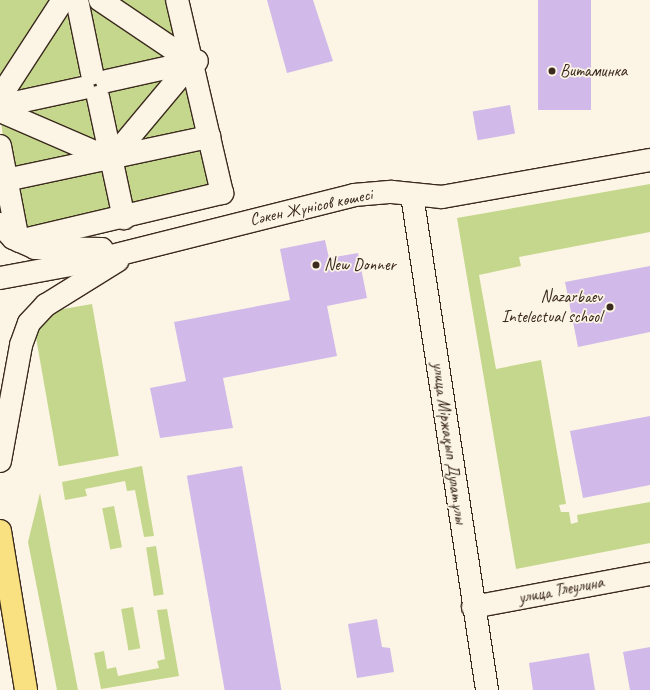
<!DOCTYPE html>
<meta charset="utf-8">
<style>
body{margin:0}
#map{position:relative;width:650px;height:690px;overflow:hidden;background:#fcf5e5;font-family:Caveat,sans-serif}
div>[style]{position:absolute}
.green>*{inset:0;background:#c5d78c;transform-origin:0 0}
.building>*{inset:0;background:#d1bae9;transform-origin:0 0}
.roads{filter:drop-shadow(1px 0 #3b2a1e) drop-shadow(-1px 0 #3b2a1e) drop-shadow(0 1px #3b2a1e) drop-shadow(0 -1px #3b2a1e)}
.minor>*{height:22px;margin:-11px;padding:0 11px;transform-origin:11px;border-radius:11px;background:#fcf5e5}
.highway>*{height:22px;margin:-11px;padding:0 11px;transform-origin:11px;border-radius:11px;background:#f9e181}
.dots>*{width:11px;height:11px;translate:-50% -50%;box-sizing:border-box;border:2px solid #fcf5e5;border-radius:50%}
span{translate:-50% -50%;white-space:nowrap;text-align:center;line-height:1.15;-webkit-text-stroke:3.5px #fcf5e5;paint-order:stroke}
.poi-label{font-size:17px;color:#3b2a1e}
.left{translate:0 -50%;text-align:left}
.right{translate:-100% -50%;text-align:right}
.street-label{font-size:17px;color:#3b2a1e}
</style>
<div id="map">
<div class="green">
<i style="clip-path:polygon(0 0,52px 0,0 88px)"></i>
<i style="clip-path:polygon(110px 0,172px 0,183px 50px)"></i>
<i style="clip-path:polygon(86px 2px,178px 60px,107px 71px,100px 66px)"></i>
<i style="clip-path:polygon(69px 5px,83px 70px,76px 80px,10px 99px)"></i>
<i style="clip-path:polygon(179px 70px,117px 146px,108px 96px,113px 86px)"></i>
<i style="clip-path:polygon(187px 73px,199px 131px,127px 149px)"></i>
<i style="clip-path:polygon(81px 97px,90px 102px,101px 149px,11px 109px)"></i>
<i style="clip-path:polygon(0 115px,92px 157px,8px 173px)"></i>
<i style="left:203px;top:142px;width:49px;height:85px;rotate:76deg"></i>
<i style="clip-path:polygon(105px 165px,115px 216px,28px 234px,22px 203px,10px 184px)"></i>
<i style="clip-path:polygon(650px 184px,650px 232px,519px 257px,521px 266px,479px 275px,496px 369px,541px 360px,566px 504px,559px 505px,561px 512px,569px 512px,571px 524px,578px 522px,577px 515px,650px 502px,650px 543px,516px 569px,457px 218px)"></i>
<i style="left:92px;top:304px;width:154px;height:61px;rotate:80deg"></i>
<i style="clip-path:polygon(142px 466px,154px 536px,144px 537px,135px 490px,127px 491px,125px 481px,85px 489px,87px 496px,65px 500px,62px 482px)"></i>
<i style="clip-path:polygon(40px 493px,78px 690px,57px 690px,28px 542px)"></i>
<i style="left:114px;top:506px;width:42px;height:12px;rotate:79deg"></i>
<i style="left:156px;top:546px;width:49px;height:10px;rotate:81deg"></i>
<i style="left:133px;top:607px;width:42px;height:12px;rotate:80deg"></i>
<i style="clip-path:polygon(167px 609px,179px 676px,101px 689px,94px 653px,104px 651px,107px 669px,116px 667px,118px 676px,159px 668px,157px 661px,165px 659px,157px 610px)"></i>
</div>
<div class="building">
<i style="clip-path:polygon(267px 0,313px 0,333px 61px,287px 73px)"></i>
<i style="left:538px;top:0;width:53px;height:110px"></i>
<i style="left:510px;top:105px;width:29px;height:38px;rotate:80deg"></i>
<i style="clip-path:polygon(325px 240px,329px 258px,358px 253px,367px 298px,327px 306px,337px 356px,223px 378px,233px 428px,160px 438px,150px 388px,186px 381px,174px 322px,290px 300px,280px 249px)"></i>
<i style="clip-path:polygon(650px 266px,650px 332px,578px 347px,565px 282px)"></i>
<i style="clip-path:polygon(650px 416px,650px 485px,583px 498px,570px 431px)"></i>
<i style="left:242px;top:466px;width:228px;height:56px;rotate:80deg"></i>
<i style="clip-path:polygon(377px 619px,382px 647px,390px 648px,394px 672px,357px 678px,348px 624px)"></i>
<i style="clip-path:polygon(650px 647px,650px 690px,630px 690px,623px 652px)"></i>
<i style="clip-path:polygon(589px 653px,595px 690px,533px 690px,529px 663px)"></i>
</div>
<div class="roads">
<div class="minor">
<i style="left:77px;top:0;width:75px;rotate:78.4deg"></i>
<i style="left:107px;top:81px;width:92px;rotate:-12.5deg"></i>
<i style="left:0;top:97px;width:116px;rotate:-57deg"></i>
<i style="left:98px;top:97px;width:124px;rotate:77.9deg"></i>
<i style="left:0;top:106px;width:85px;rotate:-12.2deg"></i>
<i style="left:0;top:111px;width:121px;rotate:23.4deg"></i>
<i style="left:111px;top:159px;width:126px;rotate:-50.1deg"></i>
<i style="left:192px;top:62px;width:111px;rotate:-146deg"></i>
<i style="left:0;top:146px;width:86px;rotate:79.2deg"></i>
<i style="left:6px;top:180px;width:208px;rotate:-12deg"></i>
<i style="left:412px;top:195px;width:501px;rotate:81.38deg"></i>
<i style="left:0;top:224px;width:19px;rotate:47deg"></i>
<i style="left:13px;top:238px;width:24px;rotate:24deg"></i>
<i style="left:35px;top:248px;width:67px;rotate:0.9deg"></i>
<i style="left:19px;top:241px;width:209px;rotate:-13.3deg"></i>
<i style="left:222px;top:193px;width:198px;rotate:-103.1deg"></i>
<i style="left:0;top:278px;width:94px;rotate:-10.5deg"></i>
<i style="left:92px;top:261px;width:270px;rotate:-14.1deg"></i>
<i style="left:354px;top:195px;width:38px;rotate:-5deg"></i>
<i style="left:392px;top:192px;width:50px;rotate:5.7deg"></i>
<i style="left:442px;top:197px;width:211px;rotate:-10.1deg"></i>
<i style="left:0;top:461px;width:118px;rotate:-79.7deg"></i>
<i style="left:21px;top:345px;width:23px;rotate:-70deg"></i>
<i style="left:29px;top:323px;width:25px;rotate:-47deg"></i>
<i style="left:46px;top:305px;width:84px;rotate:-31.8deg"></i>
<i style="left:473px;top:607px;width:180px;rotate:-10.6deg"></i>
</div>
<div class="highway">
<i style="left:0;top:531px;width:161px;rotate:80.7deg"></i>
</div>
</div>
<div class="dots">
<i style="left:552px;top:71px;background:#3b2a1e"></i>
<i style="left:316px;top:265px;background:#3b2a1e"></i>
<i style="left:610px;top:307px;background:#3b2a1e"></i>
</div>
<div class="poi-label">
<span class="left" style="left:560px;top:71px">Витаминка</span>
<span class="left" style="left:324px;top:265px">New Donner</span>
<span class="right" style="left:602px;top:307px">Nazarbaev<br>Intelectual school</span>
</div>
<div class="street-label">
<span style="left:311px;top:207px;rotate:-12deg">Сәкен Жүнісов көшесі</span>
<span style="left:449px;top:443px;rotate:82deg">улица Міржақып Дулатұлы</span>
<span style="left:561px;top:590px;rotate:-11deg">улица Тлеулина</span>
</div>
</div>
